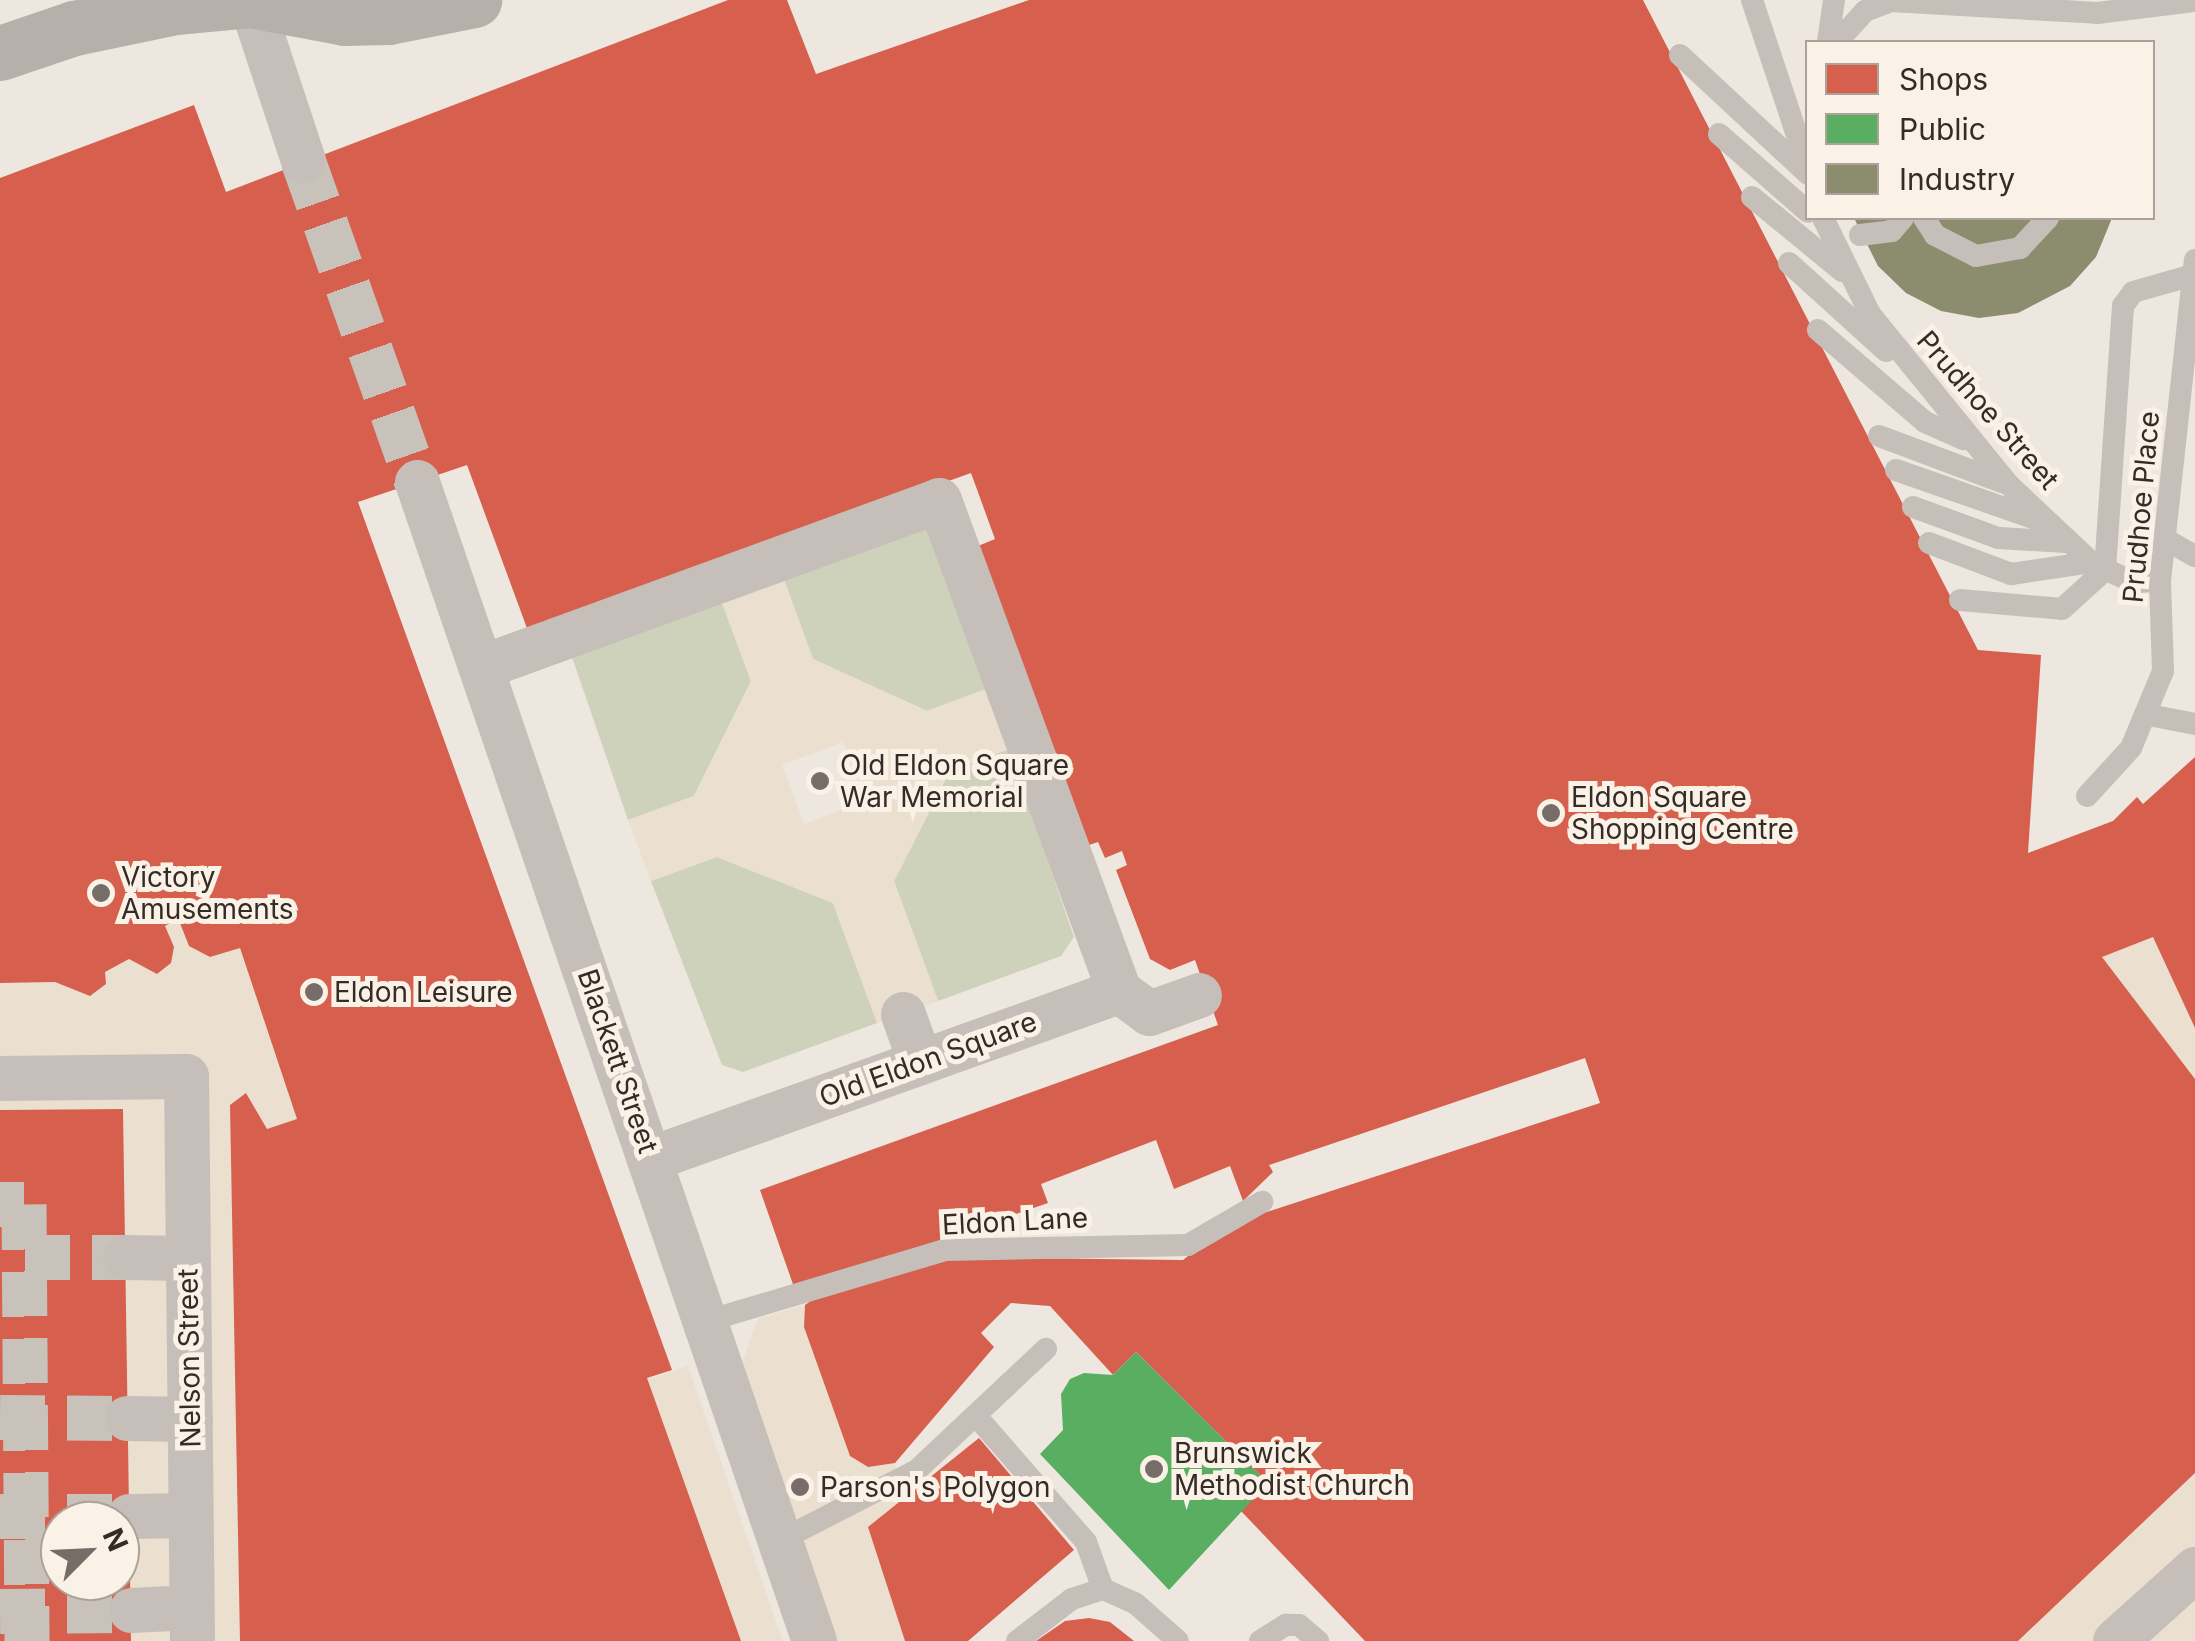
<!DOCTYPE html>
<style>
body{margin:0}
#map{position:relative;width:2195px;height:1641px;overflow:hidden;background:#ede7e0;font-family:Inter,sans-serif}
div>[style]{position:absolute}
.green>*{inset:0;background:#ced2ba}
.plaza>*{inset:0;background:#ebdfcf;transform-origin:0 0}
.shops>*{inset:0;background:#d6604d}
.public>*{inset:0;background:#5aae61}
.industry>*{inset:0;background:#8c8c6e}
.street-tunnel>*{height:45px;margin-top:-22.5px;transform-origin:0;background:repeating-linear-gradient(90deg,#c8c2bb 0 45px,transparent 0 67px)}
.lane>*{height:22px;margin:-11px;padding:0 11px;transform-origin:11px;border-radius:11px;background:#c6bfb9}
.street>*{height:45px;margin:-22.5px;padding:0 22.5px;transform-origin:22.5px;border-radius:22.5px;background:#c6bfb9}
.secondary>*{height:55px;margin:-27.5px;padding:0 27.5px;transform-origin:27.5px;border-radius:27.5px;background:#b6afaa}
.dots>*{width:28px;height:28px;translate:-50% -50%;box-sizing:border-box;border:5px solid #faf1e7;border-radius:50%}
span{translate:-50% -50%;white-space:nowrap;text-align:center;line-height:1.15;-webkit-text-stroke:10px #faf1e7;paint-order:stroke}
.street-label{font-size:28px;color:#362c27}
.poi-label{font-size:28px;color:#362c27}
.left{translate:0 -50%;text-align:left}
.legend{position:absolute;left:1805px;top:40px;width:350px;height:180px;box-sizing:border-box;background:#faf1e7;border:2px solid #aca29a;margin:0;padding:12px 18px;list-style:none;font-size:30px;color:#362c27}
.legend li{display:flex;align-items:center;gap:20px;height:50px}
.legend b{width:50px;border:2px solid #aca29a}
.north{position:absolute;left:40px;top:1501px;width:100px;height:100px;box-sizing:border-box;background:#faf1e7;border:2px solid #aca29a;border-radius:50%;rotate:66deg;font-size:28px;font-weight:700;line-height:40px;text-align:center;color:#362c27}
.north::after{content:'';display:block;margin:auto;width:35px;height:45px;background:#766d68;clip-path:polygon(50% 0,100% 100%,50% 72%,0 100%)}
</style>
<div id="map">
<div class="green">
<i style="clip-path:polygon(923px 517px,986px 689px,927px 711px,813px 659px,780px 569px)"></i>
<i style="clip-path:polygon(718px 592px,751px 681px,694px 796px,628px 820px,572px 657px)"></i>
<i style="clip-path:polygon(1009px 749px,1074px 937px,1061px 956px,938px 1001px,894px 881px,950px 771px)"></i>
<i style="clip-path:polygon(717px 857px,833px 903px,877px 1023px,743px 1072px,722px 1065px,651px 881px)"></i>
</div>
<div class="plaza">
<i style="clip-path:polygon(evenodd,780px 569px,813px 659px,927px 711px,986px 689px,1009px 749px,950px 771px,894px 881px,938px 1001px,877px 1023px,833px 903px,717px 857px,651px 881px,628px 820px,694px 796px,751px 681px,718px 592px,780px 569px,843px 742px,865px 801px,804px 824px,782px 765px,843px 742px)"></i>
<i style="clip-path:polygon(178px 918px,189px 946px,210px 957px,240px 948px,297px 1119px,267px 1129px,246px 1093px,240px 1641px,131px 1641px,122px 1109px,0 1110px,0 983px,55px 982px,90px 996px,106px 984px,105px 972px,129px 959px,157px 974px,171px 963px,174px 948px,165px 926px)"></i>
<i style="clip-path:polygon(2153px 937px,2195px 1028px,2195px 1079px,2102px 957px)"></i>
<i style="clip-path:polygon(805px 1305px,804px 1327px,850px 1456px,868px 1467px,895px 1463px,904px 1498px,869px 1527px,905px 1641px,832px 1641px,741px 1366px,758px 1319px)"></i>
<i style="left:688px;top:1366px;width:291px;height:43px;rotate:71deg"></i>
<i style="clip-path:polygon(2195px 1473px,2195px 1641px,2018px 1641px,2160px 1506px)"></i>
</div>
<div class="shops">
<i style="clip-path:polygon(728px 0,787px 0,816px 74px,1029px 0,1643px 0,1978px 650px,2041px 655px,2028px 853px,2113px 821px,2137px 797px,2143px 804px,2195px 757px,2195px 1028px,2153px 937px,2102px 957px,2195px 1079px,2195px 1473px,2018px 1641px,1365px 1641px,1241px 1511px,1268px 1483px,1136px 1352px,1113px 1375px,1050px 1306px,1011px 1303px,981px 1333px,994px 1347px,895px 1463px,868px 1467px,850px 1456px,804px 1327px,805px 1305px,819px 1295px,939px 1257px,1183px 1260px,1227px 1225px,1600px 1103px,1585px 1058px,1269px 1165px,1273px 1172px,1243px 1201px,1230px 1166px,1174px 1189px,1156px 1140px,1041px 1184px,1048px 1203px,795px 1290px,760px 1190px,1218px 1025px,1195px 960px,1170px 970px,1150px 959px,1116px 870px,1127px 865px,1122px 851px,1105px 858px,1098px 842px,1083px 847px,978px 546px,995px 539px,971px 473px,528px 631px,467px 465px,358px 502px,672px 1370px,647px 1378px,741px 1641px,240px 1641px,230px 1105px,246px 1093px,267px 1129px,297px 1119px,240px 948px,210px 957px,189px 946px,178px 918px,165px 926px,174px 947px,171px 963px,157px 974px,129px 959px,105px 972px,106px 984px,90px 996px,55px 982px,0 983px,0 178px,194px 105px,226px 192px)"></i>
<i style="clip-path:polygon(evenodd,123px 1109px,131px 1641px,0 1641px,0 1110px,123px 1109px,60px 1521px,120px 1521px,120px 1581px,60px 1581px,60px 1521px)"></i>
<i style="clip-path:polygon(979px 1438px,1074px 1550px,968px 1641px,905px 1641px,868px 1527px)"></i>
<i style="clip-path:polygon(1089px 1618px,1110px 1622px,1134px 1641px,1036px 1641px,1065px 1621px)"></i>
</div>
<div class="public">
<i style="clip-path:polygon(1136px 1352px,1268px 1483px,1169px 1590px,1040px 1454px,1063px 1430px,1061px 1394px,1070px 1379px,1084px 1373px,1113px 1375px)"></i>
</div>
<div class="industry">
<i style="clip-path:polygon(1854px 218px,2112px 218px,2096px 257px,2070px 286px,2018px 313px,1979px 318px,1941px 311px,1906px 293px,1878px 266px)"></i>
</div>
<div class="street-tunnel">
<i style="left:303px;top:160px;width:342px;rotate:70.5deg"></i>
<i style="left:0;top:1204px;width:24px"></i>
<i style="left:24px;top:1204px;width:437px;rotate:89.6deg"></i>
<i style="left:25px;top:1257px;width:100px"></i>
<i style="left:0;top:1417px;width:127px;rotate:0.5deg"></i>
<i style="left:0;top:1516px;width:129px"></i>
<i style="left:0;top:1611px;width:131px;rotate:-0.4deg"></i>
</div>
<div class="lane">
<i style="left:1752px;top:0;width:177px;rotate:71.6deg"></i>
<i style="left:1828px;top:42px;width:42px;rotate:-81.9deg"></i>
<i style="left:1837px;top:42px;width:42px;rotate:-47.9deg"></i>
<i style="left:1865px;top:11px;width:28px;rotate:-21deg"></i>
<i style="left:1891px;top:1px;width:206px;rotate:3.3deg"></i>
<i style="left:2097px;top:13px;width:99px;rotate:-7deg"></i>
<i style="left:1680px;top:55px;width:175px;rotate:42.9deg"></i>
<i style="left:1719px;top:134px;width:118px;rotate:41.2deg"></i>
<i style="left:1752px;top:197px;width:117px;rotate:39.4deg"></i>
<i style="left:1823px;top:218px;width:107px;rotate:63.9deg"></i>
<i style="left:1870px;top:314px;width:219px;rotate:50.9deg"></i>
<i style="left:2008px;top:484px;width:114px;rotate:43.2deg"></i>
<i style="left:2091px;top:562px;width:46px;rotate:26deg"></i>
<i style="left:2132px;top:582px;width:28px;rotate:-2deg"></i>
<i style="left:1924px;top:218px;width:20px;rotate:57deg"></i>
<i style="left:1935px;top:235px;width:46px;rotate:27.1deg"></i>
<i style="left:1976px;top:256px;width:45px;rotate:-10.3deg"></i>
<i style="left:2020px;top:248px;width:41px;rotate:-47deg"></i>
<i style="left:1860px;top:235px;width:32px;rotate:-7deg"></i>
<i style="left:1892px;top:231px;width:17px;rotate:-50deg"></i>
<i style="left:1789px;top:263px;width:131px;rotate:42.2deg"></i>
<i style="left:1818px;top:330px;width:141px;rotate:40.7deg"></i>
<i style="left:1925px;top:422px;width:42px;rotate:24.1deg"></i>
<i style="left:1879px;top:436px;width:131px;rotate:20.5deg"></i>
<i style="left:1896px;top:470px;width:151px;rotate:19.3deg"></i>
<i style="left:1913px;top:507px;width:90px;rotate:20deg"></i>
<i style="left:1998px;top:538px;width:68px;rotate:3.4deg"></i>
<i style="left:2165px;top:539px;width:34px;rotate:30deg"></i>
<i style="left:1929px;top:543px;width:88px;rotate:20.7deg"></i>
<i style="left:2011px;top:574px;width:81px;rotate:-8.5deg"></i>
<i style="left:1960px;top:600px;width:102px;rotate:5deg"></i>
<i style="left:2062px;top:609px;width:58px;rotate:-42.2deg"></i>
<i style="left:2105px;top:570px;width:265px;rotate:-86.1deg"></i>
<i style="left:2123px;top:306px;width:17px;rotate:-54deg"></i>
<i style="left:2133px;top:292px;width:62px;rotate:-15.8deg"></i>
<i style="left:2149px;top:715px;width:47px;rotate:11.1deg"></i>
<i style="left:2087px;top:796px;width:65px;rotate:-47.5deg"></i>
<i style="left:2131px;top:748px;width:83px;rotate:-67.4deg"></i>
<i style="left:2163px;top:671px;width:90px;rotate:-91.9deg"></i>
<i style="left:2160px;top:581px;width:323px;rotate:-83.8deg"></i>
<i style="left:707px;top:1321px;width:248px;rotate:-16.6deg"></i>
<i style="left:945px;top:1250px;width:243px;rotate:-1.2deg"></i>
<i style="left:1188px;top:1245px;width:86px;rotate:-30.2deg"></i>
<i style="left:977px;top:1417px;width:166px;rotate:48.9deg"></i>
<i style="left:1086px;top:1542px;width:50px;rotate:70.1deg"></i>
<i style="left:781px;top:1540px;width:153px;rotate:-27.2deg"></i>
<i style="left:917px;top:1470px;width:177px;rotate:-43.2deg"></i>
<i style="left:1017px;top:1641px;width:69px;rotate:-37.4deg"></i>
<i style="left:1072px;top:1599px;width:33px;rotate:-18deg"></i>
<i style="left:1103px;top:1589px;width:35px;rotate:24deg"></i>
<i style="left:1135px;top:1603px;width:57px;rotate:41.5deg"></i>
<i style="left:1260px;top:1641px;width:31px;rotate:-32deg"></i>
<i style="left:1286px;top:1625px;width:13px"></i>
<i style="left:1299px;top:1625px;width:25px;rotate:40deg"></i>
</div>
<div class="street">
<i style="left:250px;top:0;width:169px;rotate:71.7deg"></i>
<i style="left:417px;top:482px;width:1225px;rotate:71.09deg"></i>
<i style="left:481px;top:667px;width:487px;rotate:-20deg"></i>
<i style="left:939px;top:500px;width:523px;rotate:69.87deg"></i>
<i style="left:903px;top:1014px;width:51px;rotate:70.5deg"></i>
<i style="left:0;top:1078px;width:186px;rotate:-0.6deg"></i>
<i style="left:186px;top:1076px;width:565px;rotate:89.39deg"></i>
<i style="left:652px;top:1158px;width:496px;rotate:-19.7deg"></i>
<i style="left:1119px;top:991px;width:37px;rotate:36deg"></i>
<i style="left:1149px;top:1013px;width:53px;rotate:-19.8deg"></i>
<i style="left:125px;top:1257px;width:62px;rotate:0.9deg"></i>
<i style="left:127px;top:1418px;width:63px;rotate:0.9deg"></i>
<i style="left:129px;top:1516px;width:61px;rotate:-0.9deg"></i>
<i style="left:131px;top:1610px;width:60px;rotate:-2.9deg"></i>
<i style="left:2115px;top:1641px;width:108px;rotate:-42deg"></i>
</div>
<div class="secondary">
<i style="left:0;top:53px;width:78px;rotate:-18.7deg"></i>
<i style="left:74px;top:28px;width:103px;rotate:-11.7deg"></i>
<i style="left:175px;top:7px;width:75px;rotate:-5.3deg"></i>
<i style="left:250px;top:0;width:97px;rotate:10.7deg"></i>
<i style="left:345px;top:18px;width:43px;rotate:-1.3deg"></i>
<i style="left:388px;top:17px;width:88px;rotate:-11.2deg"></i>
</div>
<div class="dots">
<i style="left:820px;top:781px;background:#766d68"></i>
<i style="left:1551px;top:813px;background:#766d68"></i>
<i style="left:101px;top:893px;background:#766d68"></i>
<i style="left:314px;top:992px;background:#766d68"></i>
<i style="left:1154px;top:1469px;background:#766d68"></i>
<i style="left:800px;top:1487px;background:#766d68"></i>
</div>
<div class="street-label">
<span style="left:1988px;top:410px;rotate:49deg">Prudhoe Street</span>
<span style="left:2141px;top:507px;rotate:-85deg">Prudhoe Place</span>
<span style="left:928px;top:1059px;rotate:-20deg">Old Eldon Square</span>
<span style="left:618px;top:1061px;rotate:71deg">Blackett Street</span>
<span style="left:1015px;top:1221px;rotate:-3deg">Eldon Lane</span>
<span style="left:189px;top:1358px;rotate:-91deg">Nelson Street</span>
</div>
<div class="poi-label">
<span class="left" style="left:840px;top:781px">Old Eldon Square<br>War Memorial</span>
<span class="left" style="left:1571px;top:813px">Eldon Square<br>Shopping Centre</span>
<span class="left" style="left:121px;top:893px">Victory<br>Amusements</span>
<span class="left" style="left:334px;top:992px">Eldon Leisure</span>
<span class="left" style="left:1174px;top:1469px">Brunswick<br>Methodist Church</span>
<span class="left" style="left:820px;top:1487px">Parson's Polygon</span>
</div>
<ul class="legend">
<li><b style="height:28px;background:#d6604d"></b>Shops</li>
<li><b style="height:28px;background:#5aae61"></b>Public</li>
<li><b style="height:28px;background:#8c8c6e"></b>Industry</li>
</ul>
<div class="north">N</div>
</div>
